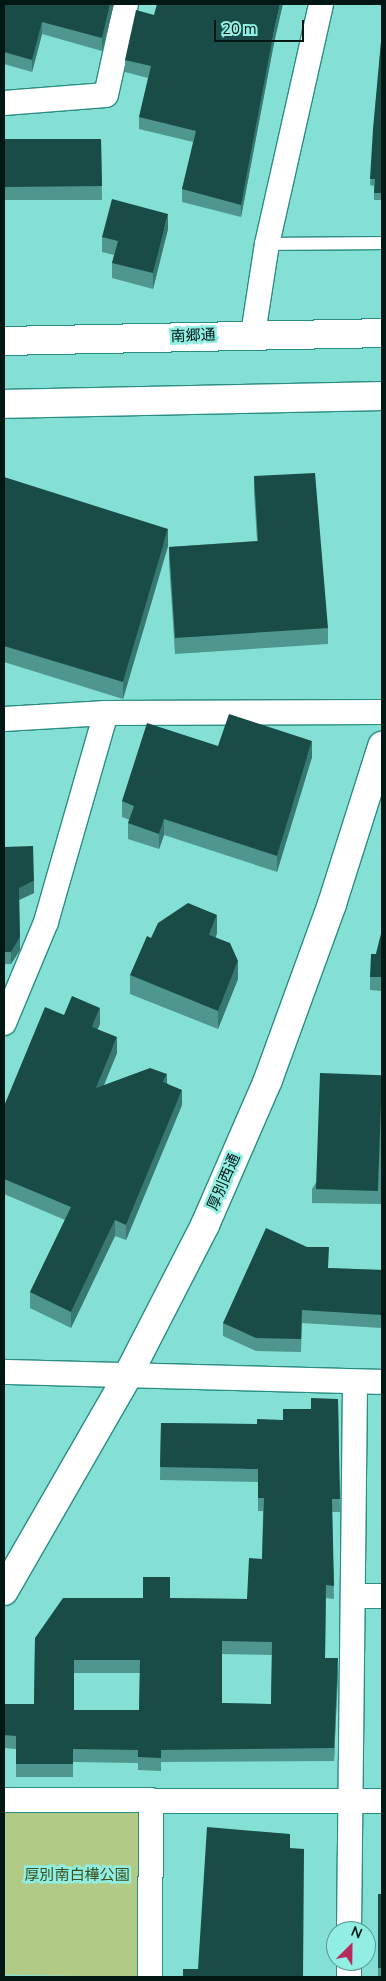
<!DOCTYPE html>
<meta charset="utf-8">
<style>
body{margin:0}
#map{position:relative;width:386px;height:1981px;overflow:hidden;background:#84e0d5;font-family:"Nunito Sans","Noto Sans JP",sans-serif}
div>[style]{position:absolute}
.green>*{inset:0;background:#b1cb86;transform-origin:0 0}
.roads{filter:drop-shadow(1px 0 #2a8d84) drop-shadow(-1px 0 #2a8d84) drop-shadow(0 1px #2a8d84) drop-shadow(0 -1px #2a8d84)}
.service>*{height:12px;margin:-6px;padding:0 6px;transform-origin:6px;border-radius:6px;background:#fff}
.minor>*{height:24px;margin:-12px;padding:0 12px;transform-origin:12px;border-radius:12px;background:#fff}
.tertiary>*{height:28px;margin:-14px;padding:0 14px;transform-origin:14px;border-radius:14px;background:#fff}
.wall>*{inset:0;background:#4e968e;transform-origin:0 0}
.shaded-wall>*{inset:0;background:#397871}
.building>*{inset:0;background:#194c46;transform-origin:0 0}
span{translate:-50% -50%;white-space:nowrap;text-align:center;line-height:1.15;-webkit-text-stroke:5px #91eee2;paint-order:stroke}
.street-label{font-size:15px;color:#001714}
.park-label{font-size:15px;color:#3d4e1a}
.frame{position:absolute;inset:0;border:5px solid #001714;pointer-events:none}
.north{position:absolute;left:326px;top:1921px;width:50px;height:50px;box-sizing:border-box;background:#91eee2;border:1px solid #579890;border-radius:50%;rotate:23deg;font-size:14px;font-weight:700;line-height:20px;text-align:center;color:#001714}
.north::after{content:'';display:block;margin:auto;width:18px;height:22px;background:#b92a5c;clip-path:polygon(50% 0,100% 100%,50% 72%,0 100%)}
.scale{position:absolute;left:214px;top:20px;width:90px;height:22px;box-sizing:border-box;border:2px solid #001714;border-top:0;padding-left:6px;font-size:15px;line-height:18px;white-space:nowrap;color:#001714;-webkit-text-stroke:4px #91eee2;paint-order:stroke}
</style>
<div id="map">
<div class="green">
<i style="left:151px;top:1800px;width:177px;height:147px;rotate:91deg"></i>
</div>
<div class="roads">
<div class="service">
<i style="left:267px;top:244px;width:115px;rotate:-0.5deg"></i>
</div>
<div class="minor">
<i style="left:4px;top:103px;width:102px;rotate:-4.5deg"></i>
<i style="left:106px;top:95px;width:93px;rotate:-77.6deg"></i>
<i style="left:253px;top:334px;width:91px;rotate:-81.2deg"></i>
<i style="left:267px;top:244px;width:246px;rotate:-77.3deg"></i>
<i style="left:4px;top:719px;width:102px;rotate:-3.4deg"></i>
<i style="left:106px;top:713px;width:276px;rotate:-0.2deg"></i>
<i style="left:4px;top:1023px;width:109px;rotate:-67.4deg"></i>
<i style="left:46px;top:922px;width:217px;rotate:-74deg"></i>
<i style="left:4px;top:1372px;width:378px;rotate:1.5deg"></i>
<i style="left:353px;top:1596px;width:29px"></i>
<i style="left:4px;top:1800px;width:378px;rotate:0.2deg"></i>
<i style="left:349px;top:1931px;width:549px;rotate:-89.37deg"></i>
<i style="left:349px;top:1961px;width:16px;rotate:90deg"></i>
<i style="left:150px;top:1977px;width:177px;rotate:-89.7deg"></i>
</div>
<div class="tertiary">
<i style="left:4px;top:341px;width:378px;rotate:-1.2deg"></i>
<i style="left:4px;top:404px;width:378px;rotate:-1.2deg"></i>
<i style="left:4px;top:1591px;width:247px;rotate:-60.1deg"></i>
<i style="left:127px;top:1377px;width:171px;rotate:-62.8deg"></i>
<i style="left:205px;top:1225px;width:158px;rotate:-66.5deg"></i>
<i style="left:268px;top:1080px;width:187px;rotate:-70deg"></i>
<i style="left:332px;top:904px;width:166px;rotate:-72.4deg"></i>
</div>
</div>
<div class="wall">
<i style="clip-path:polygon(4px 4px,114px 4px,102px 51px,42px 34px,32px 72px,4px 64px)"></i>
<i style="clip-path:polygon(154px 15px,274px 43px,241px 217px,182px 202px,182px 189px,193px 142px,139px 129px,139px 117px,148px 78px,125px 72px,125px 60px)"></i>
<i style="clip-path:polygon(382px 30px,382px 200px,374px 200px,374px 186px,370px 185px)"></i>
<i style="clip-path:polygon(4px 139px,101px 139px,102px 200px,5px 200px,5px 292px,4px 292px)"></i>
<i style="clip-path:polygon(168px 229px,153px 289px,112px 278px,112px 263px,114px 255px,102px 252px,102px 237px)"></i>
<i style="clip-path:polygon(254px 476px,328px 628px,328px 644px,175px 654px,169px 563px,169px 547px,257px 541px,254px 492px)"></i>
<i style="clip-path:polygon(4px 477px,168px 546px,123px 699px,4px 662px)"></i>
<i style="clip-path:polygon(218px 746px,312px 757px,277px 872px,164px 835px,159px 849px,128px 839px,128px 823px,130px 820px,122px 817px,122px 801px)"></i>
<i style="clip-path:polygon(4px 847px,34px 893px,19px 900px,20px 950px,11px 964px,4px 964px)"></i>
<i style="clip-path:polygon(382px 930px,382px 991px,370px 990px,370px 977px)"></i>
<i style="clip-path:polygon(217px 933px,216px 937px,238px 979px,218px 1029px,130px 994px,130px 975px,151px 938px)"></i>
<i style="clip-path:polygon(64px 1015px,100px 1024px,97px 1029px,117px 1053px,104px 1085px,167px 1083px,182px 1105px,126px 1240px,115px 1236px,71px 1328px,30px 1308px,30px 1292px,65px 1220px,4px 1194px,4px 1106px)"></i>
<i style="clip-path:polygon(382px 1075px,382px 1204px,312px 1203px,312px 1189px)"></i>
<i style="clip-path:polygon(329px 1268px,382px 1270px,382px 1328px,302px 1323px,301px 1352px,256px 1351px,223px 1336px,223px 1323px)"></i>
<i style="clip-path:polygon(evenodd,338px 1399px,340px 1512px,332px 1512px,334px 1599px,326px 1598px,325px 1658px,338px 1671px,334px 1761px,161px 1762px,161px 1771px,138px 1770px,138px 1763px,73px 1762px,73px 1777px,16px 1777px,16px 1749px,4px 1748px,4px 1704px,34px 1704px,35px 1638px,170px 1598px,247px 1599px,262px 1559px,263px 1511px,258px 1511px,258px 1482px,160px 1480px,161px 1423px,257px 1424px,283px 1420px,338px 1399px,222px 1654px,272px 1655px,271px 1704px,222px 1703px,222px 1654px,338px 1399px,74px 1673px,140px 1673px,139px 1710px,74px 1710px,74px 1673px)"></i>
<i style="clip-path:polygon(382px 1684px,382px 1776px,381px 1776px)"></i>
<i style="left:378px;top:1894px;width:4px;height:83px"></i>
</div>
<div class="shaded-wall">
<i style="clip-path:polygon(110px 4px,114px 4px,102px 51px,102px 38px)"></i>
<i style="clip-path:polygon(280px 4px,283px 4px,274px 43px,241px 217px,241px 205px,274px 31px)"></i>
<i style="clip-path:polygon(42px 22px,42px 34px,32px 72px,32px 60px)"></i>
<i style="clip-path:polygon(168px 214px,168px 229px,153px 289px,153px 273px)"></i>
<i style="clip-path:polygon(168px 529px,168px 546px,123px 699px,123px 682px)"></i>
<i style="clip-path:polygon(312px 741px,312px 757px,277px 872px,277px 856px)"></i>
<i style="clip-path:polygon(164px 819px,164px 835px,159px 849px,159px 834px)"></i>
<i style="clip-path:polygon(34px 881px,34px 893px,19px 900px,19px 888px)"></i>
<i style="clip-path:polygon(217px 915px,217px 933px,209px 953px,209px 935px)"></i>
<i style="clip-path:polygon(20px 937px,20px 950px,11px 964px,11px 952px)"></i>
<i style="clip-path:polygon(238px 961px,238px 979px,218px 1029px,218px 1011px)"></i>
<i style="clip-path:polygon(100px 1008px,100px 1024px,92px 1043px,92px 1027px)"></i>
<i style="clip-path:polygon(117px 1037px,117px 1053px,96px 1104px,96px 1088px)"></i>
<i style="clip-path:polygon(167px 1074px,167px 1090px,163px 1082px)"></i>
<i style="clip-path:polygon(182px 1090px,182px 1105px,126px 1240px,126px 1225px)"></i>
<i style="clip-path:polygon(115px 1220px,115px 1236px,71px 1328px,71px 1312px)"></i>
<i style="clip-path:polygon(338px 1658px,338px 1671px,334px 1761px,334px 1748px)"></i>
</div>
<div class="building">
<i style="clip-path:polygon(4px 4px,110px 4px,102px 38px,42px 22px,32px 60px,4px 52px)"></i>
<i style="clip-path:polygon(157px 4px,280px 4px,274px 31px,241px 205px,182px 189px,196px 131px,139px 117px,151px 66px,125px 60px,136px 10px,154px 15px)"></i>
<i style="clip-path:polygon(382px 30px,382px 193px,374px 193px,375px 179px,370px 179px,373px 129px)"></i>
<i style="clip-path:polygon(4px 139px,101px 139px,102px 186px,5px 187px,5px 278px,4px 278px)"></i>
<i style="clip-path:polygon(112px 199px,168px 214px,153px 273px,112px 263px,118px 241px,102px 237px)"></i>
<i style="clip-path:polygon(315px 473px,328px 628px,175px 638px,169px 547px,258px 541px,254px 476px)"></i>
<i style="clip-path:polygon(4px 477px,168px 529px,123px 682px,4px 646px)"></i>
<i style="clip-path:polygon(229px 714px,312px 741px,277px 856px,164px 819px,159px 834px,128px 823px,134px 806px,122px 801px,147px 723px,218px 746px)"></i>
<i style="clip-path:polygon(33px 846px,34px 881px,19px 888px,20px 937px,11px 952px,4px 952px,4px 847px)"></i>
<i style="clip-path:polygon(188px 903px,217px 915px,209px 935px,230px 943px,238px 961px,218px 1011px,130px 975px,147px 936px,151px 938px,158px 923px)"></i>
<i style="clip-path:polygon(382px 930px,382px 977px,370px 977px,371px 954px,376px 954px)"></i>
<i style="clip-path:polygon(72px 996px,100px 1008px,92px 1027px,117px 1037px,96px 1088px,150px 1068px,167px 1074px,163px 1082px,182px 1090px,126px 1225px,115px 1220px,71px 1312px,30px 1292px,71px 1207px,4px 1179px,4px 1106px,45px 1007px,64px 1015px)"></i>
<i style="left:320px;top:1073px;width:62px;height:116px;rotate:2deg"></i>
<i style="clip-path:polygon(266px 1228px,307px 1247px,329px 1247px,328px 1268px,382px 1270px,382px 1315px,302px 1310px,301px 1339px,256px 1338px,223px 1323px)"></i>
<i style="clip-path:polygon(evenodd,311px 1398px,338px 1399px,340px 1499px,332px 1499px,334px 1586px,326px 1585px,325px 1658px,338px 1658px,334px 1748px,161px 1750px,161px 1758px,138px 1757px,138px 1750px,73px 1749px,73px 1764px,16px 1764px,16px 1736px,4px 1735px,4px 1704px,34px 1704px,35px 1638px,63px 1598px,143px 1598px,143px 1577px,170px 1577px,170px 1598px,247px 1599px,249px 1558px,262px 1559px,264px 1498px,258px 1498px,258px 1469px,160px 1467px,161px 1423px,257px 1424px,257px 1419px,283px 1420px,283px 1409px,311px 1409px,311px 1398px,222px 1641px,272px 1642px,271px 1704px,222px 1703px,222px 1641px,311px 1398px,74px 1660px,140px 1660px,139px 1710px,74px 1710px,74px 1660px)"></i>
<i style="clip-path:polygon(382px 1684px,382px 1758px,381px 1758px)"></i>
<i style="clip-path:polygon(207px 1827px,290px 1834px,290px 1848px,304px 1849px,303px 1977px,183px 1977px,183px 1969px,198px 1969px)"></i>
<i style="left:378px;top:1894px;width:4px;height:74px"></i>
</div>
<div class="street-label">
<span style="left:193px;top:336px;rotate:-2deg">南郷通</span>
<span style="left:224px;top:1182px;rotate:-67deg">厚別西通</span>
</div>
<div class="park-label">
<span style="left:77px;top:1876px">厚別南白樺公園</span>
</div>
<div class="frame"></div>
<div class="north">N</div>
<div class="scale">20 m</div>
</div>
